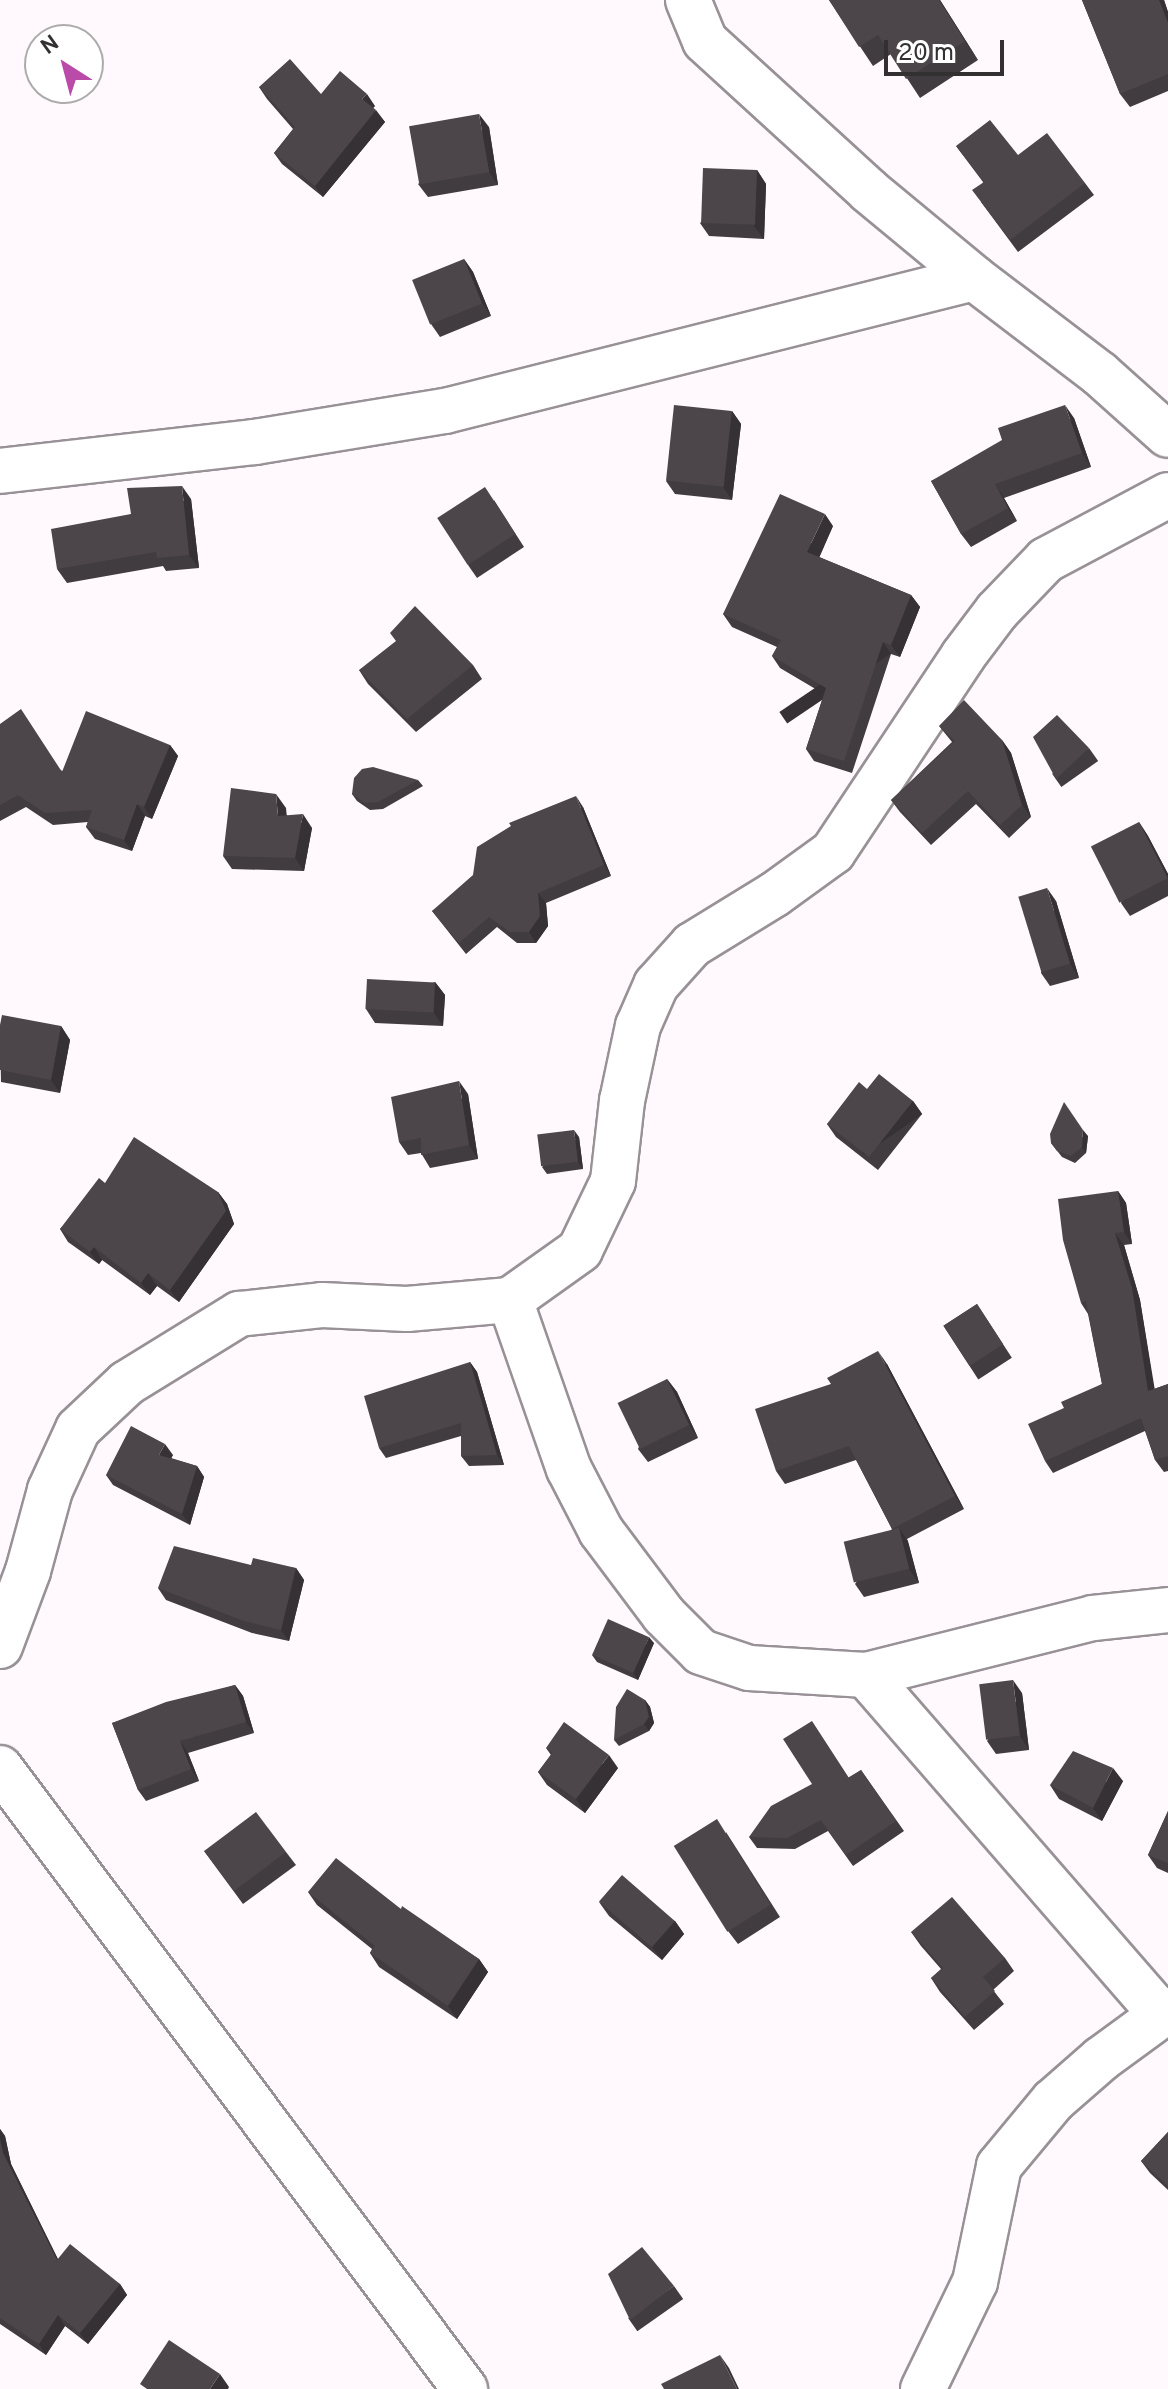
<!DOCTYPE html>
<style>
body{margin:0}
#map{position:relative;width:1168px;height:2389px;overflow:hidden;background:#fff9fe;font-family:Overpass,sans-serif}
div>[style]{position:absolute}
.roads{filter:drop-shadow(2px 0 #989196) drop-shadow(-2px 0 #989196) drop-shadow(0 2px #989196) drop-shadow(0 -2px #989196)}
.minor>*{height:44px;margin:-22px;padding:0 22px;transform-origin:22px;border-radius:22px;background:#fff}
.wall>*{inset:0;background:#413c40;transform-origin:0 0}
.shaded-wall>*{inset:0;background:#353134;transform-origin:0 0}
.building>*{inset:0;background:#4c464a;transform-origin:0 0}
span{translate:-50% -50%;white-space:nowrap;text-align:center;line-height:1.15;-webkit-text-stroke:8px #fff;paint-order:stroke}
.north{position:absolute;left:24px;top:24px;width:80px;height:80px;box-sizing:border-box;background:#fff;border:2px solid #adacad;border-radius:50%;rotate:324deg;font-size:22px;font-weight:700;line-height:32px;text-align:center;color:#333032}
.north::after{content:'';display:block;margin:auto;width:28px;height:36px;background:#ba4ba8;clip-path:polygon(50% 0,100% 100%,50% 72%,0 100%)}
.scale{position:absolute;left:884px;top:40px;width:120px;height:36px;box-sizing:border-box;border:4px solid #333032;border-top:0;padding-left:10px;font-size:24px;line-height:28px;white-space:nowrap;color:#333032;-webkit-text-stroke:6px #fff;paint-order:stroke}
</style>
<div id="map">
<div class="roads">
<div class="minor">
<i style="left:688px;top:0;width:44px;rotate:67.5deg"></i>
<i style="left:705px;top:41px;width:222px;rotate:42.4deg"></i>
<i style="left:869px;top:191px;width:136px;rotate:39.6deg"></i>
<i style="left:0;top:471px;width:257px;rotate:-6.5deg"></i>
<i style="left:255px;top:442px;width:193px;rotate:-9.3deg"></i>
<i style="left:445px;top:411px;width:545px;rotate:-14.11deg"></i>
<i style="left:974px;top:278px;width:158px;rotate:37.3deg"></i>
<i style="left:1100px;top:374px;width:91px;rotate:41.9deg"></i>
<i style="left:510px;top:1300px;width:179px;rotate:70.8deg"></i>
<i style="left:569px;top:1469px;width:70px;rotate:62.7deg"></i>
<i style="left:601px;top:1531px;width:105px;rotate:53.1deg"></i>
<i style="left:664px;top:1615px;width:52px;rotate:45deg"></i>
<i style="left:701px;top:1652px;width:51px;rotate:18.4deg"></i>
<i style="left:749px;top:1668px;width:117px;rotate:3.4deg"></i>
<i style="left:866px;top:1675px;width:234px;rotate:-14.1deg"></i>
<i style="left:1093px;top:1618px;width:75px;rotate:-6.1deg"></i>
<i style="left:0;top:1646px;width:80px;rotate:-69.5deg"></i>
<i style="left:28px;top:1571px;width:84px;rotate:-74.8deg"></i>
<i style="left:50px;top:1490px;width:67px;rotate:-65.3deg"></i>
<i style="left:78px;top:1429px;width:67px;rotate:-43.2deg"></i>
<i style="left:127px;top:1383px;width:132px;rotate:-31.6deg"></i>
<i style="left:239px;top:1314px;width:83px;rotate:-6.2deg"></i>
<i style="left:322px;top:1305px;width:85px;rotate:2.7deg"></i>
<i style="left:407px;top:1309px;width:103px;rotate:-5deg"></i>
<i style="left:510px;top:1300px;width:86px;rotate:-35.5deg"></i>
<i style="left:580px;top:1250px;width:76px;rotate:-64.4deg"></i>
<i style="left:613px;top:1181px;width:81px;rotate:-83.6deg"></i>
<i style="left:622px;top:1101px;width:77px;rotate:-78deg"></i>
<i style="left:638px;top:1026px;width:45px;rotate:-66.3deg"></i>
<i style="left:656px;top:985px;width:54px;rotate:-48deg"></i>
<i style="left:692px;top:945px;width:97px;rotate:-31.6deg"></i>
<i style="left:775px;top:894px;width:72px;rotate:-35.9deg"></i>
<i style="left:833px;top:852px;width:235px;rotate:-56.4deg"></i>
<i style="left:963px;top:656px;width:56px;rotate:-52.9deg"></i>
<i style="left:997px;top:611px;width:71px;rotate:-46.1deg"></i>
<i style="left:1046px;top:560px;width:138px;rotate:-28deg"></i>
<i style="left:866px;top:1675px;width:449px;rotate:49deg"></i>
<i style="left:0;top:1768px;width:776px;rotate:53.17deg"></i>
<i style="left:923px;top:2389px;width:119px;rotate:-64.1deg"></i>
<i style="left:975px;top:2282px;width:118px;rotate:-78.3deg"></i>
<i style="left:999px;top:2166px;width:85px;rotate:-50.3deg"></i>
<i style="left:1053px;top:2101px;width:64px;rotate:-41.2deg"></i>
<i style="left:1101px;top:2059px;width:83px;rotate:-36.2deg"></i>
</div>
</div>
<div class="wall">
<i style="clip-path:polygon(829px 0,940px 0,978px 60px,920px 98px,891px 54px,873px 66px)"></i>
<i style="clip-path:polygon(1082px 0,1164px 0,1168px 12px,1168px 91px,1130px 107px,1120px 94px)"></i>
<i style="clip-path:polygon(259px 87px,321px 94px,375px 106px,373px 108px,385px 122px,323px 197px,282px 164px,274px 153px,293px 129px,267px 99px)"></i>
<i style="clip-path:polygon(489px 127px,498px 185px,428px 197px,418px 184px)"></i>
<i style="clip-path:polygon(956px 146px,1085px 183px,1094px 195px,1018px 252px,981px 202px,983px 182px)"></i>
<i style="clip-path:polygon(757px 170px,766px 184px,764px 239px,709px 236px,700px 223px)"></i>
<i style="clip-path:polygon(464px 259px,473px 272px,491px 316px,440px 337px,431px 324px)"></i>
<i style="clip-path:polygon(732px 411px,741px 424px,732px 500px,675px 494px,666px 481px)"></i>
<i style="clip-path:polygon(1074px 418px,1091px 467px,1004px 498px,1017px 521px,971px 547px,961px 534px,931px 481px)"></i>
<i style="clip-path:polygon(191px 499px,199px 568px,166px 571px,163px 566px,67px 583px,57px 569px,131px 514px)"></i>
<i style="clip-path:polygon(494px 500px,524px 547px,477px 578px,468px 565px)"></i>
<i style="clip-path:polygon(833px 526px,819px 557px,911px 595px,920px 607px,900px 657px,891px 654px,852px 773px,814px 761px,806px 749px,824px 694px,780px 668px,772px 656px,777px 647px,732px 627px,723px 614px)"></i>
<i style="clip-path:polygon(473px 665px,482px 679px,416px 732px,368px 684px,359px 670px)"></i>
<i style="clip-path:polygon(0 724px,62px 771px,170px 745px,178px 756px,152px 819px,145px 816px,132px 851px,95px 839px,86px 827px,88px 822px,53px 825px,26px 807px,0 821px)"></i>
<i style="clip-path:polygon(939px 726px,1002px 740px,1011px 753px,1031px 817px,1009px 838px,976px 804px,931px 845px,900px 812px,891px 800px,952px 742px)"></i>
<i style="left:1089px;top:748px;width:16px;height:45px;rotate:55deg"></i>
<i style="clip-path:polygon(418px 780px,423px 786px,383px 809px,370px 810px,357px 801px,352px 794px)"></i>
<i style="clip-path:polygon(583px 807px,611px 876px,546px 903px,548px 926px,536px 943px,517px 943px,497px 927px,466px 954px,432px 911px)"></i>
<i style="clip-path:polygon(286px 808px,286px 815px,312px 828px,304px 871px,232px 869px,223px 856px)"></i>
<i style="clip-path:polygon(1139px 822px,1148px 836px,1168px 874px,1168px 896px,1130px 916px,1121px 903px)"></i>
<i style="clip-path:polygon(1056px 901px,1079px 978px,1050px 986px,1041px 973px)"></i>
<i style="clip-path:polygon(435px 982px,445px 995px,443px 1026px,375px 1023px,366px 1009px)"></i>
<i style="clip-path:polygon(0 1025px,61px 1026px,70px 1040px,60px 1093px,1px 1082px)"></i>
<i style="clip-path:polygon(867px 1089px,913px 1101px,922px 1114px,878px 1170px,836px 1137px,827px 1124px)"></i>
<i style="clip-path:polygon(468px 1094px,478px 1159px,430px 1168px,421px 1153px,408px 1155px,399px 1142px)"></i>
<i style="clip-path:polygon(1088px 1136px,1086px 1153px,1075px 1163px,1062px 1157px,1051px 1143px)"></i>
<i style="clip-path:polygon(579px 1137px,583px 1169px,547px 1174px,542px 1167px)"></i>
<i style="clip-path:polygon(105px 1183px,218px 1192px,227px 1204px,234px 1224px,179px 1302px,157px 1286px,150px 1295px,102px 1260px,99px 1264px,68px 1242px,60px 1229px)"></i>
<i style="clip-path:polygon(1118px 1191px,1126px 1203px,1132px 1244px,1124px 1245px,1140px 1300px,1154px 1389px,1168px 1384px,1168px 1471px,1164px 1472px,1155px 1460px,1145px 1431px,1053px 1473px,1045px 1461px,1064px 1408px,1102px 1384px,1088px 1314px,1081px 1303px)"></i>
<i style="left:977px;top:1304px;width:64px;height:40px;rotate:57deg"></i>
<i style="clip-path:polygon(470px 1362px,477px 1372px,504px 1465px,469px 1466px,461px 1456px,461px 1436px,386px 1458px,379px 1448px)"></i>
<i style="clip-path:polygon(887px 1364px,964px 1509px,907px 1539px,919px 1583px,864px 1597px,855px 1584px,892px 1529px,856px 1460px,785px 1484px,776px 1471px,831px 1384px)"></i>
<i style="clip-path:polygon(667px 1379px,677px 1392px,698px 1438px,648px 1462px,638px 1449px)"></i>
<i style="clip-path:polygon(173px 1455px,171px 1458px,197px 1466px,204px 1477px,190px 1525px,113px 1485px,106px 1475px)"></i>
<i style="clip-path:polygon(251px 1565px,296px 1568px,304px 1580px,289px 1641px,252px 1633px,166px 1600px,158px 1588px)"></i>
<i style="clip-path:polygon(654px 1643px,638px 1680px,597px 1662px,592px 1655px)"></i>
<i style="clip-path:polygon(235px 1685px,243px 1696px,254px 1733px,188px 1753px,199px 1781px,146px 1801px,138px 1790px,112px 1723px)"></i>
<i style="clip-path:polygon(1022px 1693px,1029px 1750px,996px 1754px,987px 1741px)"></i>
<i style="clip-path:polygon(645px 1700px,650px 1707px,654px 1723px,649px 1731px,619px 1746px,614px 1740px)"></i>
<i style="clip-path:polygon(546px 1748px,618px 1768px,585px 1813px,547px 1785px,538px 1772px,551px 1755px)"></i>
<i style="clip-path:polygon(861px 1770px,904px 1831px,853px 1866px,828px 1831px,795px 1849px,757px 1848px,749px 1837px)"></i>
<i style="clip-path:polygon(1123px 1781px,1102px 1821px,1059px 1799px,1050px 1785px)"></i>
<i style="clip-path:polygon(1168px 1811px,1168px 1873px,1157px 1868px,1148px 1855px)"></i>
<i style="clip-path:polygon(726px 1832px,780px 1917px,738px 1944px,728px 1931px)"></i>
<i style="clip-path:polygon(204px 1851px,286px 1852px,296px 1865px,243px 1904px)"></i>
<i style="clip-path:polygon(308px 1892px,401px 1909px,479px 1959px,488px 1972px,457px 2019px,379px 1967px,370px 1953px,372px 1949px,317px 1905px)"></i>
<i style="clip-path:polygon(599px 1902px,675px 1921px,684px 1934px,662px 1960px,609px 1916px)"></i>
<i style="clip-path:polygon(911px 1932px,1005px 1958px,1014px 1971px,993px 1990px,1004px 2004px,974px 2030px,940px 1992px,931px 1978px,941px 1969px,921px 1946px)"></i>
<i style="clip-path:polygon(0 2129px,5px 2136px,11px 2164px,58px 2259px,120px 2284px,127px 2295px,88px 2344px,65px 2326px,46px 2355px,0 2324px)"></i>
<i style="clip-path:polygon(1168px 2132px,1168px 2190px,1150px 2173px,1141px 2161px)"></i>
<i style="left:674px;top:2286px;width:16px;height:56px;rotate:55deg"></i>
</div>
<div class="shaded-wall">
<i style="clip-path:polygon(939px 0,940px 0,978px 60px,965px 41px)"></i>
<i style="clip-path:polygon(1159px 0,1164px 0,1168px 12px,1168px 23px)"></i>
<i style="clip-path:polygon(367px 94px,375px 106px,370px 111px,362px 99px)"></i>
<i style="clip-path:polygon(376px 110px,385px 122px,323px 197px,315px 186px)"></i>
<i style="clip-path:polygon(479px 114px,489px 127px,498px 185px,489px 172px)"></i>
<i style="clip-path:polygon(757px 170px,766px 184px,764px 239px,754px 226px)"></i>
<i style="clip-path:polygon(464px 259px,473px 272px,491px 316px,482px 303px)"></i>
<i style="clip-path:polygon(1065px 405px,1074px 418px,1091px 467px,1082px 453px)"></i>
<i style="clip-path:polygon(732px 411px,741px 424px,732px 500px,723px 487px)"></i>
<i style="clip-path:polygon(995px 484px,1004px 498px,1017px 521px,1008px 508px)"></i>
<i style="clip-path:polygon(182px 486px,191px 499px,199px 568px,189px 555px)"></i>
<i style="clip-path:polygon(825px 514px,833px 526px,816px 565px,807px 552px)"></i>
<i style="clip-path:polygon(911px 595px,920px 607px,900px 657px,891px 645px)"></i>
<i style="left:883px;top:642px;width:14px;height:125px;rotate:56deg"></i>
<i style="clip-path:polygon(1002px 740px,1011px 753px,1031px 817px,1022px 805px)"></i>
<i style="clip-path:polygon(170px 745px,178px 756px,152px 819px,144px 807px)"></i>
<i style="clip-path:polygon(276px 794px,286px 808px,288px 829px,278px 816px)"></i>
<i style="clip-path:polygon(576px 796px,583px 807px,611px 876px,604px 865px)"></i>
<i style="clip-path:polygon(137px 804px,145px 816px,132px 851px,124px 840px)"></i>
<i style="clip-path:polygon(303px 814px,312px 828px,304px 871px,295px 858px)"></i>
<i style="clip-path:polygon(1139px 822px,1148px 836px,1168px 874px,1168px 878px)"></i>
<i style="clip-path:polygon(1047px 888px,1056px 901px,1079px 978px,1070px 964px)"></i>
<i style="clip-path:polygon(538px 893px,546px 903px,548px 926px,536px 943px,529px 932px)"></i>
<i style="clip-path:polygon(435px 982px,445px 995px,443px 1026px,434px 1013px)"></i>
<i style="clip-path:polygon(61px 1026px,70px 1040px,60px 1093px,51px 1080px)"></i>
<i style="clip-path:polygon(459px 1081px,468px 1094px,478px 1159px,469px 1145px)"></i>
<i style="left:913px;top:1101px;width:16px;height:71px;rotate:55deg"></i>
<i style="clip-path:polygon(574px 1130px,579px 1137px,583px 1169px,578px 1162px)"></i>
<i style="clip-path:polygon(1083px 1130px,1088px 1136px,1086px 1153px,1082px 1147px)"></i>
<i style="clip-path:polygon(1118px 1191px,1126px 1203px,1132px 1244px,1124px 1232px)"></i>
<i style="clip-path:polygon(218px 1192px,227px 1204px,234px 1224px,179px 1302px,170px 1290px)"></i>
<i style="clip-path:polygon(1115px 1233px,1124px 1245px,1140px 1300px,1157px 1403px,1148px 1391px)"></i>
<i style="clip-path:polygon(94px 1247px,102px 1260px,99px 1264px,90px 1252px)"></i>
<i style="clip-path:polygon(148px 1273px,157px 1286px,150px 1295px,141px 1283px)"></i>
<i style="clip-path:polygon(878px 1351px,887px 1364px,964px 1509px,955px 1496px)"></i>
<i style="clip-path:polygon(470px 1362px,477px 1372px,504px 1465px,497px 1455px)"></i>
<i style="clip-path:polygon(667px 1379px,677px 1392px,698px 1438px,689px 1425px)"></i>
<i style="clip-path:polygon(165px 1444px,173px 1455px,167px 1466px,159px 1455px)"></i>
<i style="clip-path:polygon(197px 1466px,204px 1477px,190px 1525px,182px 1514px)"></i>
<i style="clip-path:polygon(899px 1528px,908px 1541px,919px 1583px,909px 1569px)"></i>
<i style="clip-path:polygon(296px 1568px,304px 1580px,289px 1641px,281px 1630px)"></i>
<i style="clip-path:polygon(649px 1637px,654px 1643px,638px 1680px,633px 1673px)"></i>
<i style="clip-path:polygon(1013px 1680px,1022px 1693px,1029px 1750px,1020px 1736px)"></i>
<i style="clip-path:polygon(235px 1685px,243px 1696px,254px 1733px,246px 1722px)"></i>
<i style="clip-path:polygon(645px 1700px,650px 1707px,654px 1723px,649px 1731px,644px 1724px)"></i>
<i style="clip-path:polygon(180px 1741px,188px 1753px,199px 1781px,191px 1769px)"></i>
<i style="clip-path:polygon(609px 1755px,618px 1768px,585px 1813px,576px 1799px)"></i>
<i style="clip-path:polygon(1113px 1768px,1123px 1781px,1102px 1821px,1093px 1808px)"></i>
<i style="clip-path:polygon(675px 1921px,684px 1934px,662px 1960px,652px 1947px)"></i>
<i style="clip-path:polygon(479px 1959px,488px 1972px,457px 2019px,448px 2006px)"></i>
<i style="clip-path:polygon(0 2129px,5px 2136px,11px 2164px,64px 2272px,57px 2260px,3px 2153px,0 2139px)"></i>
<i style="clip-path:polygon(120px 2284px,127px 2295px,88px 2344px,80px 2333px)"></i>
<i style="clip-path:polygon(58px 2315px,65px 2326px,46px 2355px,39px 2344px)"></i>
<i style="clip-path:polygon(720px 2355px,729px 2368px,739px 2389px,737px 2389px)"></i>
<i style="clip-path:polygon(220px 2374px,229px 2387px,228px 2389px,210px 2389px)"></i>
</div>
<div class="building">
<i style="clip-path:polygon(829px 0,939px 0,965px 41px,906px 79px,878px 35px,859px 47px)"></i>
<i style="clip-path:polygon(1082px 0,1159px 0,1168px 23px,1168px 74px,1120px 94px)"></i>
<i style="clip-path:polygon(290px 59px,321px 94px,340px 71px,367px 94px,362px 99px,376px 110px,315px 186px,274px 153px,295px 127px,259px 87px)"></i>
<i style="left:479px;top:114px;width:59px;height:71px;rotate:80deg"></i>
<i style="clip-path:polygon(990px 120px,1018px 155px,1047px 133px,1085px 183px,1010px 240px,972px 190px,984px 182px,956px 146px)"></i>
<i style="left:703px;top:168px;width:54px;height:55px;rotate:2deg"></i>
<i style="left:464px;top:259px;width:48px;height:56px;rotate:68deg"></i>
<i style="left:674px;top:405px;width:58px;height:76px;rotate:6deg"></i>
<i style="clip-path:polygon(1065px 405px,1082px 453px,995px 484px,1008px 508px,961px 534px,931px 481px,1002px 440px,998px 428px)"></i>
<i style="clip-path:polygon(182px 486px,189px 555px,157px 558px,156px 552px,57px 569px,51px 529px,131px 514px,127px 488px)"></i>
<i style="left:485px;top:487px;width:56px;height:57px;rotate:57deg"></i>
<i style="clip-path:polygon(780px 494px,825px 514px,807px 552px,911px 595px,891px 645px,883px 642px,844px 761px,806px 749px,826px 688px,772px 656px,781px 640px,723px 614px)"></i>
<i style="clip-path:polygon(415px 606px,473px 665px,407px 719px,359px 670px,396px 641px,390px 633px)"></i>
<i style="clip-path:polygon(964px 700px,1002px 740px,1022px 805px,1000px 825px,968px 791px,922px 833px,891px 800px,955px 741px,939px 726px)"></i>
<i style="clip-path:polygon(21px 709px,62px 772px,86px 711px,170px 745px,144px 807px,137px 804px,124px 840px,86px 827px,92px 810px,45px 813px,18px 795px,0 805px,0 724px)"></i>
<i style="clip-path:polygon(1057px 715px,1089px 748px,1056px 779px,1033px 737px)"></i>
<i style="clip-path:polygon(373px 767px,418px 780px,378px 802px,365px 803px,352px 794px,354px 778px,362px 769px)"></i>
<i style="clip-path:polygon(231px 788px,276px 794px,278px 816px,303px 814px,295px 858px,223px 856px)"></i>
<i style="clip-path:polygon(576px 796px,604px 865px,538px 893px,540px 916px,529px 932px,510px 932px,489px 917px,459px 943px,432px 911px,473px 875px,477px 847px,511px 826px,509px 823px)"></i>
<i style="left:1139px;top:822px;width:63px;height:54px;rotate:63deg"></i>
<i style="left:1047px;top:888px;width:79px;height:30px;rotate:73deg"></i>
<i style="left:367px;top:979px;width:68px;height:30px;rotate:3deg"></i>
<i style="clip-path:polygon(2px 1015px,61px 1026px,51px 1080px,0 1070px,0 1025px)"></i>
<i style="clip-path:polygon(879px 1074px,913px 1101px,869px 1157px,827px 1124px,859px 1082px,867px 1089px)"></i>
<i style="clip-path:polygon(459px 1081px,469px 1145px,421px 1155px,421px 1138px,399px 1142px,391px 1097px)"></i>
<i style="clip-path:polygon(1064px 1102px,1083px 1130px,1082px 1147px,1071px 1156px,1057px 1151px,1051px 1143px,1050px 1134px)"></i>
<i style="left:574px;top:1130px;width:32px;height:37px;rotate:83deg"></i>
<i style="clip-path:polygon(134px 1137px,218px 1192px,226px 1211px,170px 1290px,148px 1273px,141px 1283px,94px 1247px,90px 1252px,60px 1229px,99px 1178px,105px 1183px)"></i>
<i style="clip-path:polygon(1118px 1191px,1124px 1232px,1115px 1233px,1132px 1288px,1148px 1391px,1168px 1384px,1168px 1456px,1155px 1460px,1141px 1418px,1045px 1461px,1028px 1424px,1064px 1408px,1061px 1402px,1102px 1384px,1086px 1301px,1081px 1303px,1063px 1240px,1058px 1199px)"></i>
<i style="left:977px;top:1304px;width:48px;height:40px;rotate:57deg"></i>
<i style="clip-path:polygon(878px 1351px,955px 1496px,892px 1529px,849px 1446px,776px 1471px,755px 1409px,831px 1384px,827px 1378px)"></i>
<i style="clip-path:polygon(470px 1362px,497px 1455px,461px 1456px,461px 1423px,379px 1448px,364px 1396px)"></i>
<i style="left:667px;top:1379px;width:51px;height:55px;rotate:64deg"></i>
<i style="clip-path:polygon(131px 1426px,165px 1444px,159px 1455px,197px 1466px,182px 1514px,106px 1475px)"></i>
<i style="left:899px;top:1528px;width:42px;height:57px;rotate:76deg"></i>
<i style="clip-path:polygon(174px 1546px,251px 1565px,253px 1558px,296px 1568px,281px 1630px,244px 1621px,158px 1588px)"></i>
<i style="left:608px;top:1619px;width:45px;height:39px;rotate:24deg"></i>
<i style="left:1013px;top:1680px;width:56px;height:34px;rotate:83deg"></i>
<i style="clip-path:polygon(235px 1685px,246px 1722px,180px 1741px,191px 1769px,138px 1790px,112px 1723px,166px 1702px)"></i>
<i style="clip-path:polygon(627px 1689px,645px 1700px,649px 1717px,644px 1724px,614px 1740px,616px 1707px)"></i>
<i style="clip-path:polygon(812px 1721px,849px 1778px,861px 1770px,896px 1821px,846px 1855px,821px 1820px,787px 1838px,749px 1837px,771px 1806px,812px 1784px,783px 1739px)"></i>
<i style="clip-path:polygon(564px 1722px,609px 1755px,576px 1799px,538px 1772px,552px 1753px,546px 1748px)"></i>
<i style="clip-path:polygon(1073px 1751px,1113px 1768px,1093px 1808px,1050px 1785px)"></i>
<i style="clip-path:polygon(1168px 1811px,1168px 1863px,1148px 1855px)"></i>
<i style="left:256px;top:1812px;width:50px;height:65px;rotate:53deg"></i>
<i style="left:717px;top:1819px;width:101px;height:51px;rotate:58deg"></i>
<i style="clip-path:polygon(336px 1858px,401px 1909px,402px 1906px,479px 1959px,448px 2006px,370px 1953px,375px 1946px,308px 1892px)"></i>
<i style="left:622px;top:1875px;width:70px;height:35px;rotate:41deg"></i>
<i style="clip-path:polygon(952px 1897px,1005px 1958px,983px 1977px,995px 1991px,965px 2017px,931px 1978px,943px 1968px,911px 1932px)"></i>
<i style="clip-path:polygon(1168px 2132px,1168px 2186px,1141px 2161px)"></i>
<i style="clip-path:polygon(0 2139px,3px 2153px,57px 2260px,70px 2244px,120px 2284px,80px 2333px,58px 2315px,39px 2344px,0 2318px)"></i>
<i style="clip-path:polygon(642px 2247px,674px 2286px,630px 2320px,608px 2274px)"></i>
<i style="clip-path:polygon(169px 2340px,220px 2374px,210px 2389px,147px 2389px,140px 2384px)"></i>
<i style="clip-path:polygon(720px 2355px,737px 2389px,664px 2389px,661px 2384px)"></i>
</div>
<div class="north">N</div>
<div class="scale">20 m</div>
</div>
